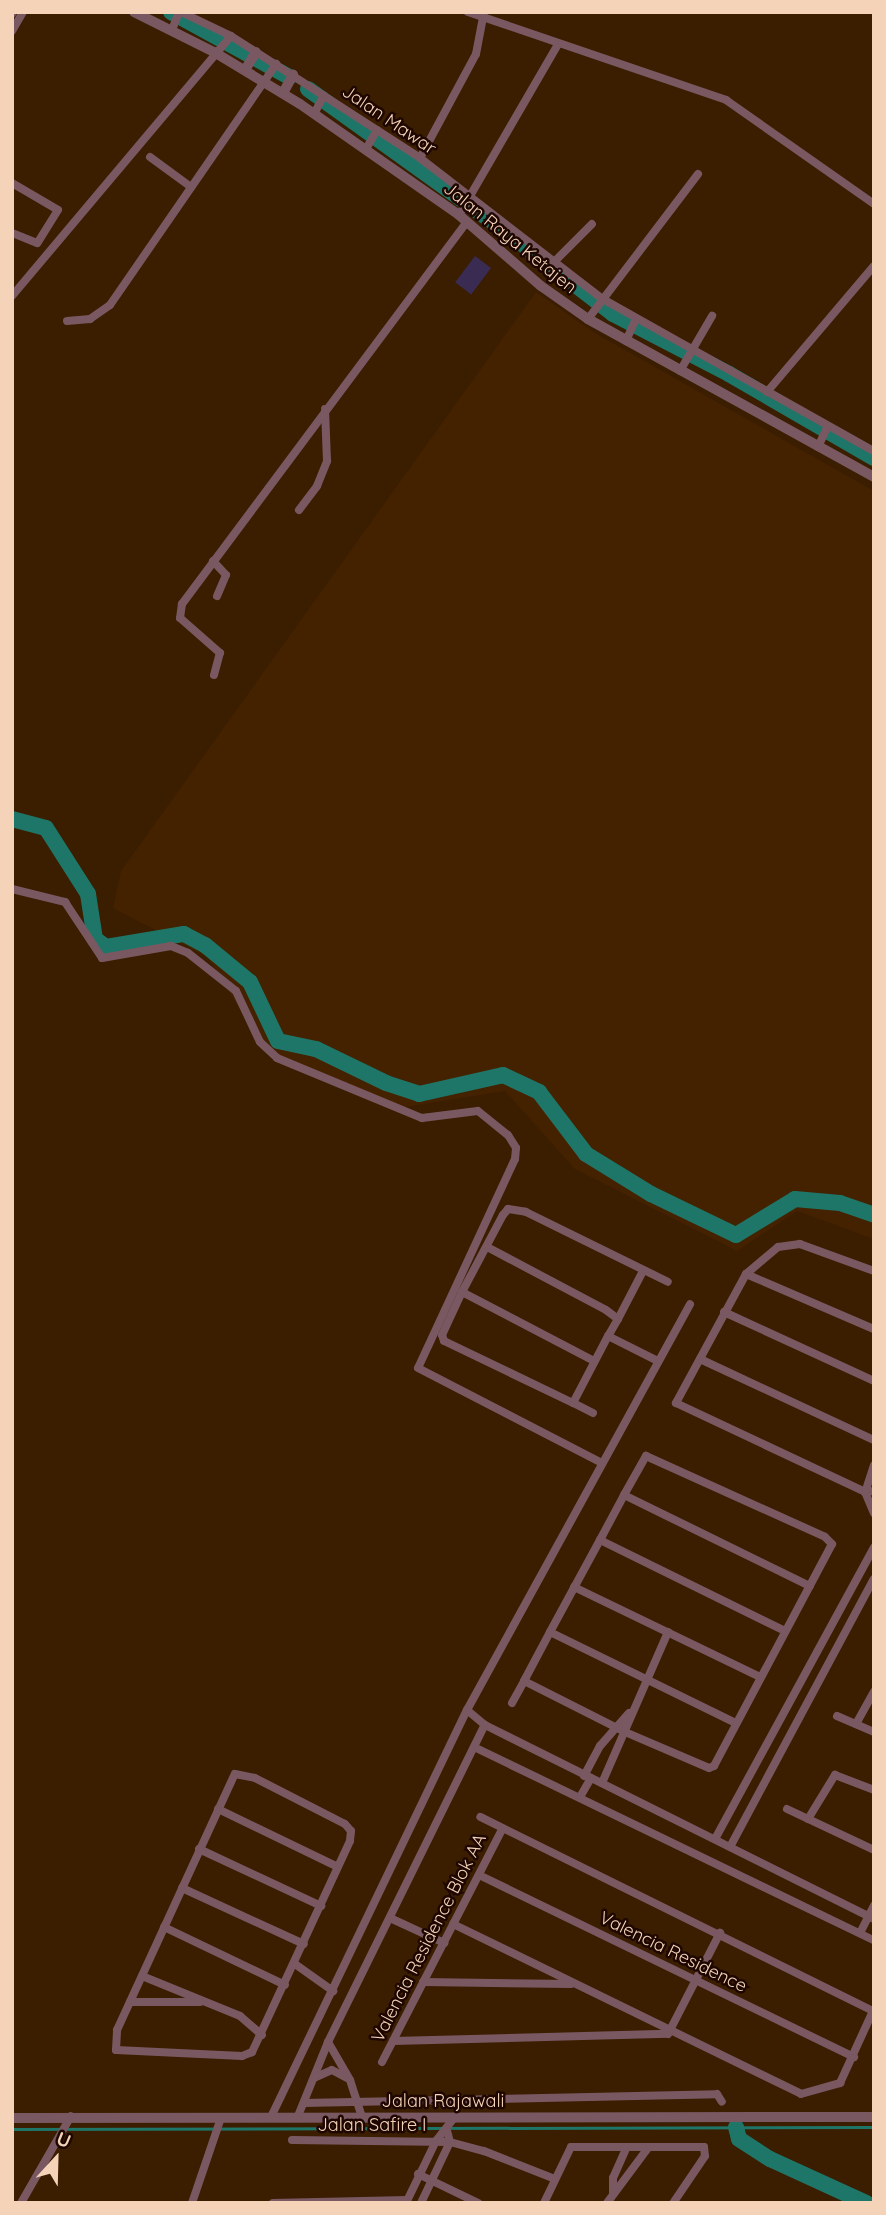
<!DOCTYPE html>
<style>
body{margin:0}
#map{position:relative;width:886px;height:2215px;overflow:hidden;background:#3b1d00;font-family:Quicksand,sans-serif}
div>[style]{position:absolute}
.built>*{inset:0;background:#420}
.green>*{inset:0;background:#3a2b53;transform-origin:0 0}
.stream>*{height:2.5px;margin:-1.25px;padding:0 1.25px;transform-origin:1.25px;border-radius:1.25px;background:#1e7668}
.river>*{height:16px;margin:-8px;padding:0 8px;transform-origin:8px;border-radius:8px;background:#1e7668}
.minor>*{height:8px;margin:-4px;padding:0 4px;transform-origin:4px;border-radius:4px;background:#7a5862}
.tertiary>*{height:10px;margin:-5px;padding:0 5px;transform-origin:5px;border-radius:5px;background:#7a5862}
span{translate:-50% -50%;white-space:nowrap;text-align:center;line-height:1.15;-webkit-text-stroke:5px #1e0700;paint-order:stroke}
.street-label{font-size:18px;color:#f4d3b8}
.frame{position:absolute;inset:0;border:14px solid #f4d3b8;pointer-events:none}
.north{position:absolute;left:21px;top:2124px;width:70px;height:70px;-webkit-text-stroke:5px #1e0700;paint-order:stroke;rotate:22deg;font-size:19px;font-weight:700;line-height:28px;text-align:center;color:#f4d3b8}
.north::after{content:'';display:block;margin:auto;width:24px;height:32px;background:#f4d3b8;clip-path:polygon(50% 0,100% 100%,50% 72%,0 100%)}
</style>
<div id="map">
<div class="built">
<i style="clip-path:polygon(536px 292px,593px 332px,874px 491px,874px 1239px,797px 1211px,737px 1251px,575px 1169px,505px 1091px,399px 1108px,269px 1056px,207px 957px,113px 908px,121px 871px)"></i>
</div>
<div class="green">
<i style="left:475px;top:256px;width:20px;height:33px;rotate:37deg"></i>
</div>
<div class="stream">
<i style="left:12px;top:2129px;width:862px;rotate:-0.13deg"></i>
</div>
<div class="river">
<i style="left:171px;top:12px;width:135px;rotate:28.8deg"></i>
<i style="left:308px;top:89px;width:245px;rotate:35.7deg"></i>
<i style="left:507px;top:232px;width:134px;rotate:37.7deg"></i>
<i style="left:613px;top:314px;width:131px;rotate:27.3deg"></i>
<i style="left:729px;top:374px;width:168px;rotate:30.1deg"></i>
<i style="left:12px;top:819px;width:35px;rotate:15deg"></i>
<i style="left:46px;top:828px;width:78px;rotate:57.5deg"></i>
<i style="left:88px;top:894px;width:46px;rotate:81.2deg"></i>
<i style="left:95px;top:939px;width:14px;rotate:36deg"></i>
<i style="left:106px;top:947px;width:79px;rotate:-9.5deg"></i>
<i style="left:184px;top:934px;width:24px;rotate:28deg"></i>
<i style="left:205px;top:945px;width:58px;rotate:39.4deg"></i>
<i style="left:250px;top:982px;width:65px;rotate:64.6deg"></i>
<i style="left:278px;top:1041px;width:39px;rotate:12deg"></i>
<i style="left:316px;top:1049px;width:78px;rotate:25.9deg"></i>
<i style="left:386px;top:1083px;width:35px;rotate:18deg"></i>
<i style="left:419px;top:1094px;width:86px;rotate:-12.7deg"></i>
<i style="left:503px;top:1075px;width:40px;rotate:25deg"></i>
<i style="left:539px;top:1092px;width:78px;rotate:52.8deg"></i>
<i style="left:586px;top:1154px;width:76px;rotate:31.6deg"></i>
<i style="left:651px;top:1194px;width:94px;rotate:25.8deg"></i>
<i style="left:736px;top:1235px;width:69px;rotate:-31.4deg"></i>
<i style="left:795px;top:1199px;width:45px;rotate:5.1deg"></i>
<i style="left:840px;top:1203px;width:36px;rotate:19deg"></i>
<i style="left:736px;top:2127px;width:12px;rotate:76deg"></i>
<i style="left:739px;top:2139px;width:37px;rotate:33deg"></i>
<i style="left:770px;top:2159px;width:106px;rotate:24.6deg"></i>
</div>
<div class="minor">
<i style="left:181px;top:12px;width:55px;rotate:25.6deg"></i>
<i style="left:231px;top:36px;width:225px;rotate:32.8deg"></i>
<i style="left:420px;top:158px;width:229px;rotate:37.7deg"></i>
<i style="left:601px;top:298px;width:313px;rotate:29.3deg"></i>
<i style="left:468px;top:12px;width:273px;rotate:18.8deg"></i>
<i style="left:726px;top:100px;width:181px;rotate:35.1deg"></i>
<i style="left:12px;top:14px;width:2px;rotate:-63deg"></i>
<i style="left:172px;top:30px;width:19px;rotate:-69deg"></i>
<i style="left:12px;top:31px;width:22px;rotate:-60deg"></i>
<i style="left:314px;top:114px;width:21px;rotate:-62deg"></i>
<i style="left:366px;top:149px;width:22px;rotate:-60deg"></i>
<i style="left:150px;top:157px;width:51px;rotate:36.2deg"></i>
<i style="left:420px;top:158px;width:118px;rotate:-61.7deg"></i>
<i style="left:476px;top:54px;width:43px;rotate:-79.2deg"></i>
<i style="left:12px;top:183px;width:53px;rotate:30.4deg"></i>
<i style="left:58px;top:210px;width:39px;rotate:122deg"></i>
<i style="left:37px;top:243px;width:27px;rotate:-158deg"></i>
<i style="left:459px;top:215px;width:198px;rotate:-59.9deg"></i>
<i style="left:553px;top:263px;width:55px;rotate:-45deg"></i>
<i style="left:12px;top:296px;width:340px;rotate:-49.9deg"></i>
<i style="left:588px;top:319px;width:182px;rotate:-52.8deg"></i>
<i style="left:67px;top:321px;width:23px;rotate:-5deg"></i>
<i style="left:90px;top:319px;width:24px;rotate:-35deg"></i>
<i style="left:110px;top:305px;width:293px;rotate:-55.4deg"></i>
<i style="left:626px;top:341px;width:24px;rotate:-66deg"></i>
<i style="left:680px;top:371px;width:64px;rotate:-59.8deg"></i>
<i style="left:767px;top:392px;width:165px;rotate:-49.7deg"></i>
<i style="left:818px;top:447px;width:23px;rotate:-65deg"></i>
<i style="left:299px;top:510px;width:30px;rotate:-53deg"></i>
<i style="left:317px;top:486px;width:27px;rotate:-68deg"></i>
<i style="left:327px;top:461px;width:52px;rotate:-92.2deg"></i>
<i style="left:213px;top:561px;width:19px;rotate:47deg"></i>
<i style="left:226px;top:575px;width:23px;rotate:113deg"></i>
<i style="left:214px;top:675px;width:23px;rotate:-75deg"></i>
<i style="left:220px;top:653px;width:53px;rotate:-138.8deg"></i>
<i style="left:180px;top:618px;width:14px;rotate:-82deg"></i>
<i style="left:182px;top:604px;width:477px;rotate:-53.3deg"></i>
<i style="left:12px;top:889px;width:55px;rotate:13.8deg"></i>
<i style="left:65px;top:902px;width:67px;rotate:56.5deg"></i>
<i style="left:102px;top:958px;width:70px;rotate:-9.9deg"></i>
<i style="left:171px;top:946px;width:18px;rotate:22deg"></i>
<i style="left:188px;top:953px;width:61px;rotate:38.4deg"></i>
<i style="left:236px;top:991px;width:56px;rotate:64.8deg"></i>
<i style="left:260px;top:1042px;width:23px;rotate:43deg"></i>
<i style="left:277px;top:1058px;width:157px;rotate:22.5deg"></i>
<i style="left:422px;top:1118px;width:56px;rotate:-7.1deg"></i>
<i style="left:478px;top:1111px;width:38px;rotate:39deg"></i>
<i style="left:508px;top:1135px;width:15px;rotate:58deg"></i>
<i style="left:516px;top:1148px;width:11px;rotate:95deg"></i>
<i style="left:515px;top:1159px;width:230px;rotate:114.9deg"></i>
<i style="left:418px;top:1368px;width:207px;rotate:27.3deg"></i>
<i style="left:489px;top:1248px;width:132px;rotate:27.9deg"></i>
<i style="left:606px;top:1310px;width:15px;rotate:37deg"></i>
<i style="left:618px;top:1319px;width:20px;rotate:120deg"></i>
<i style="left:874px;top:1271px;width:79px;rotate:-160deg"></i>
<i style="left:800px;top:1244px;width:22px;rotate:172deg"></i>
<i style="left:778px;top:1247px;width:42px;rotate:139.8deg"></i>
<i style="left:746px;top:1274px;width:147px;rotate:118.5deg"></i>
<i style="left:676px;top:1403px;width:209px;rotate:25.2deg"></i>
<i style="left:865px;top:1492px;width:9px;rotate:-6deg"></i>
<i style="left:746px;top:1274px;width:139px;rotate:23.3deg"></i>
<i style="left:462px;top:1292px;width:149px;rotate:27.6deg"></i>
<i style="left:724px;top:1312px;width:165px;rotate:24.7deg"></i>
<i style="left:618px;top:1319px;width:54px;rotate:-62.5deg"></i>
<i style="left:700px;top:1359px;width:192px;rotate:25deg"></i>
<i style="left:573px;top:1403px;width:143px;rotate:-154.3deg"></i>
<i style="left:444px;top:1341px;width:6px;rotate:-108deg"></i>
<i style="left:442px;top:1335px;width:47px;rotate:-65.1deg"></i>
<i style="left:462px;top:1292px;width:87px;rotate:-62deg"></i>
<i style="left:503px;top:1215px;width:8px;rotate:-50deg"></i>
<i style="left:508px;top:1209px;width:18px;rotate:9deg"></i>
<i style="left:526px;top:1212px;width:158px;rotate:26.2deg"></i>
<i style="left:593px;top:1413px;width:22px;rotate:-153deg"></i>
<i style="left:573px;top:1403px;width:76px;rotate:-62.4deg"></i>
<i style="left:608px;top:1336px;width:56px;rotate:26.6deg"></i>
<i style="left:874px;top:1465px;width:28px;rotate:108deg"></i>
<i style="left:865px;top:1492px;width:23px;rotate:67deg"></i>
<i style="left:624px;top:1495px;width:207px;rotate:26.1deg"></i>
<i style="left:600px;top:1540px;width:206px;rotate:26.2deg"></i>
<i style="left:574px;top:1587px;width:207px;rotate:25.8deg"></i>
<i style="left:550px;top:1632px;width:207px;rotate:26.1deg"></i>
<i style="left:512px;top:1703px;width:25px;rotate:-61deg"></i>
<i style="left:524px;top:1681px;width:55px;rotate:-62deg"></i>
<i style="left:550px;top:1632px;width:105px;rotate:-61.5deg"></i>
<i style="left:600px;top:1540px;width:51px;rotate:-61.9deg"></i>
<i style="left:624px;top:1495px;width:45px;rotate:-60.6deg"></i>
<i style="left:646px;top:1456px;width:196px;rotate:24.3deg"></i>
<i style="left:825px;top:1537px;width:10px;rotate:45deg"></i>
<i style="left:832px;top:1544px;width:251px;rotate:118deg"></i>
<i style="left:714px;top:1766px;width:5px;rotate:158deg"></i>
<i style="left:709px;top:1768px;width:91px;rotate:-156.8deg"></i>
<i style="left:625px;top:1732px;width:113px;rotate:-153.2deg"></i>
<i style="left:467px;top:1710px;width:23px;rotate:40deg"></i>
<i style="left:485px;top:1725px;width:435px;rotate:26.5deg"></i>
<i style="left:837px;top:1716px;width:40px;rotate:23.4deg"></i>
<i style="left:856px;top:1724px;width:37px;rotate:-61deg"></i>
<i style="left:474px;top:1747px;width:444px;rotate:25.8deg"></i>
<i style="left:235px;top:1774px;width:20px;rotate:11deg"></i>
<i style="left:255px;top:1778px;width:101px;rotate:27.1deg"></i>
<i style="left:345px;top:1824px;width:9px;rotate:49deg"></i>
<i style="left:351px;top:1831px;width:10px;rotate:96deg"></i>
<i style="left:350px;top:1841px;width:233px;rotate:114.9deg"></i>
<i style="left:252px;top:2052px;width:11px;rotate:158deg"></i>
<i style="left:242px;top:2056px;width:126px;rotate:-177.3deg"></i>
<i style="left:116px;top:2050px;width:20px;rotate:-87deg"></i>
<i style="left:117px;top:2030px;width:282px;rotate:-65.3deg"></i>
<i style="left:584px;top:1776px;width:34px;rotate:-62deg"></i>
<i style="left:600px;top:1746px;width:44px;rotate:-48.7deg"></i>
<i style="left:602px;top:1783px;width:165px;rotate:-66.4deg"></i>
<i style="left:580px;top:1797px;width:22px;rotate:-60deg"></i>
<i style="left:218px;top:1809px;width:133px;rotate:25.8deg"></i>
<i style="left:787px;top:1809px;width:96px;rotate:25.2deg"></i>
<i style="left:808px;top:1819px;width:52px;rotate:-58.5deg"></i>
<i style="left:835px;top:1775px;width:42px;rotate:21deg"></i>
<i style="left:715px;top:1839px;width:332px;rotate:-61.4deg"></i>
<i style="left:730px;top:1847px;width:304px;rotate:-61.8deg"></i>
<i style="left:199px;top:1849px;width:135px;rotate:25deg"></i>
<i style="left:479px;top:1875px;width:417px;rotate:25.9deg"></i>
<i style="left:182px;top:1888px;width:134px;rotate:24.7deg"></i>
<i style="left:390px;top:1918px;width:60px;rotate:24.8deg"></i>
<i style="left:453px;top:1924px;width:387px;rotate:26deg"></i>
<i style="left:801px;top:2094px;width:41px;rotate:-15.8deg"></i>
<i style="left:840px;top:2083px;width:79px;rotate:-65.4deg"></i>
<i style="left:873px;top:2011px;width:438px;rotate:-153.7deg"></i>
<i style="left:164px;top:1927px;width:134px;rotate:25.6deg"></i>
<i style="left:860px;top:1933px;width:31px;rotate:-63deg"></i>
<i style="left:295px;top:1964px;width:47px;rotate:35.4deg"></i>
<i style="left:142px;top:1976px;width:106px;rotate:22.2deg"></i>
<i style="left:240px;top:2016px;width:29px;rotate:41deg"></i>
<i style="left:423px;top:1982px;width:148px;rotate:0.8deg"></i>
<i style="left:130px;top:2002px;width:70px"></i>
<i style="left:393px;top:2041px;width:275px;rotate:-1.5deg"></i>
<i style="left:668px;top:2034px;width:114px;rotate:-62.8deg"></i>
<i style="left:328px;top:2042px;width:44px;rotate:59.9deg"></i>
<i style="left:350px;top:2080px;width:38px;rotate:72deg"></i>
<i style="left:382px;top:2062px;width:263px;rotate:-62.7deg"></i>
<i style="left:316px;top:2077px;width:17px;rotate:-24deg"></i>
<i style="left:332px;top:2070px;width:17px;rotate:28deg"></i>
<i style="left:304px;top:2103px;width:413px;rotate:-1.2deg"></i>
<i style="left:717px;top:2094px;width:9px;rotate:58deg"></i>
<i style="left:298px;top:2116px;width:80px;rotate:-67.9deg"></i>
<i style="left:328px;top:2042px;width:354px;rotate:-63.7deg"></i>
<i style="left:271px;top:2117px;width:452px;rotate:-64.3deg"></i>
<i style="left:467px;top:1710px;width:463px;rotate:-61.2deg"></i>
<i style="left:292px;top:2140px;width:158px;rotate:0.7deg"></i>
<i style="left:450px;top:2142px;width:35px;rotate:15deg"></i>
<i style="left:484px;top:2151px;width:76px;rotate:21.5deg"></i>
<i style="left:418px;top:2174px;width:67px;rotate:25.8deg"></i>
<i style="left:613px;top:2192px;width:14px;rotate:-90deg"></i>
<i style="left:613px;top:2178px;width:34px;rotate:-66deg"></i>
<i style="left:21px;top:2203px;width:100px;rotate:-60.1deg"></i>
<i style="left:192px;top:2203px;width:90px;rotate:-71.2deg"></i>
<i style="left:273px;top:2203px;width:134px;rotate:-1.3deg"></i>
<i style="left:406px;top:2203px;width:69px;rotate:-64.2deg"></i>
<i style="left:436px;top:2141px;width:31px;rotate:-52deg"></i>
<i style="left:421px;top:2203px;width:68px;rotate:-64.6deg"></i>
<i style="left:450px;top:2142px;width:11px;rotate:-105deg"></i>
<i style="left:544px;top:2203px;width:62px;rotate:-64.3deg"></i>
<i style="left:571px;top:2147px;width:133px"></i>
<i style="left:704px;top:2147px;width:9px;rotate:84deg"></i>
<i style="left:705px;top:2156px;width:57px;rotate:124.2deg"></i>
<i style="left:607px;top:2203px;width:69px;rotate:-53.3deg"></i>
</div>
<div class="tertiary">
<i style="left:134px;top:12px;width:89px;rotate:26.6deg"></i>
<i style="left:214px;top:52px;width:100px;rotate:31.2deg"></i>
<i style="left:300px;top:104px;width:194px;rotate:34.9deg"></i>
<i style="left:459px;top:215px;width:108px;rotate:40.9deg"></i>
<i style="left:541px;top:286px;width:57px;rotate:35.1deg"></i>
<i style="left:588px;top:319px;width:327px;rotate:28.9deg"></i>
<i style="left:245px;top:70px;width:21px;rotate:-59deg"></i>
<i style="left:283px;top:93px;width:21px;rotate:-61deg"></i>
<i style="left:12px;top:2118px;width:862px;rotate:-0.07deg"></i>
</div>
<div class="street-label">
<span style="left:389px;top:120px;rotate:34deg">Jalan Mawar</span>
<span style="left:510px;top:238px;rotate:39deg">Jalan Raya Ketajen</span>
<span style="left:429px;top:1938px;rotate:-63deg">Valencia Residence Blok AA</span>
<span style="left:673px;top:1952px;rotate:26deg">Valencia Residence</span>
<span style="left:443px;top:2101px">Jalan Rajawali</span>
<span style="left:372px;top:2125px">Jalan Safire I</span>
</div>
<div class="frame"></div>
<div class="north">U</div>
</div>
